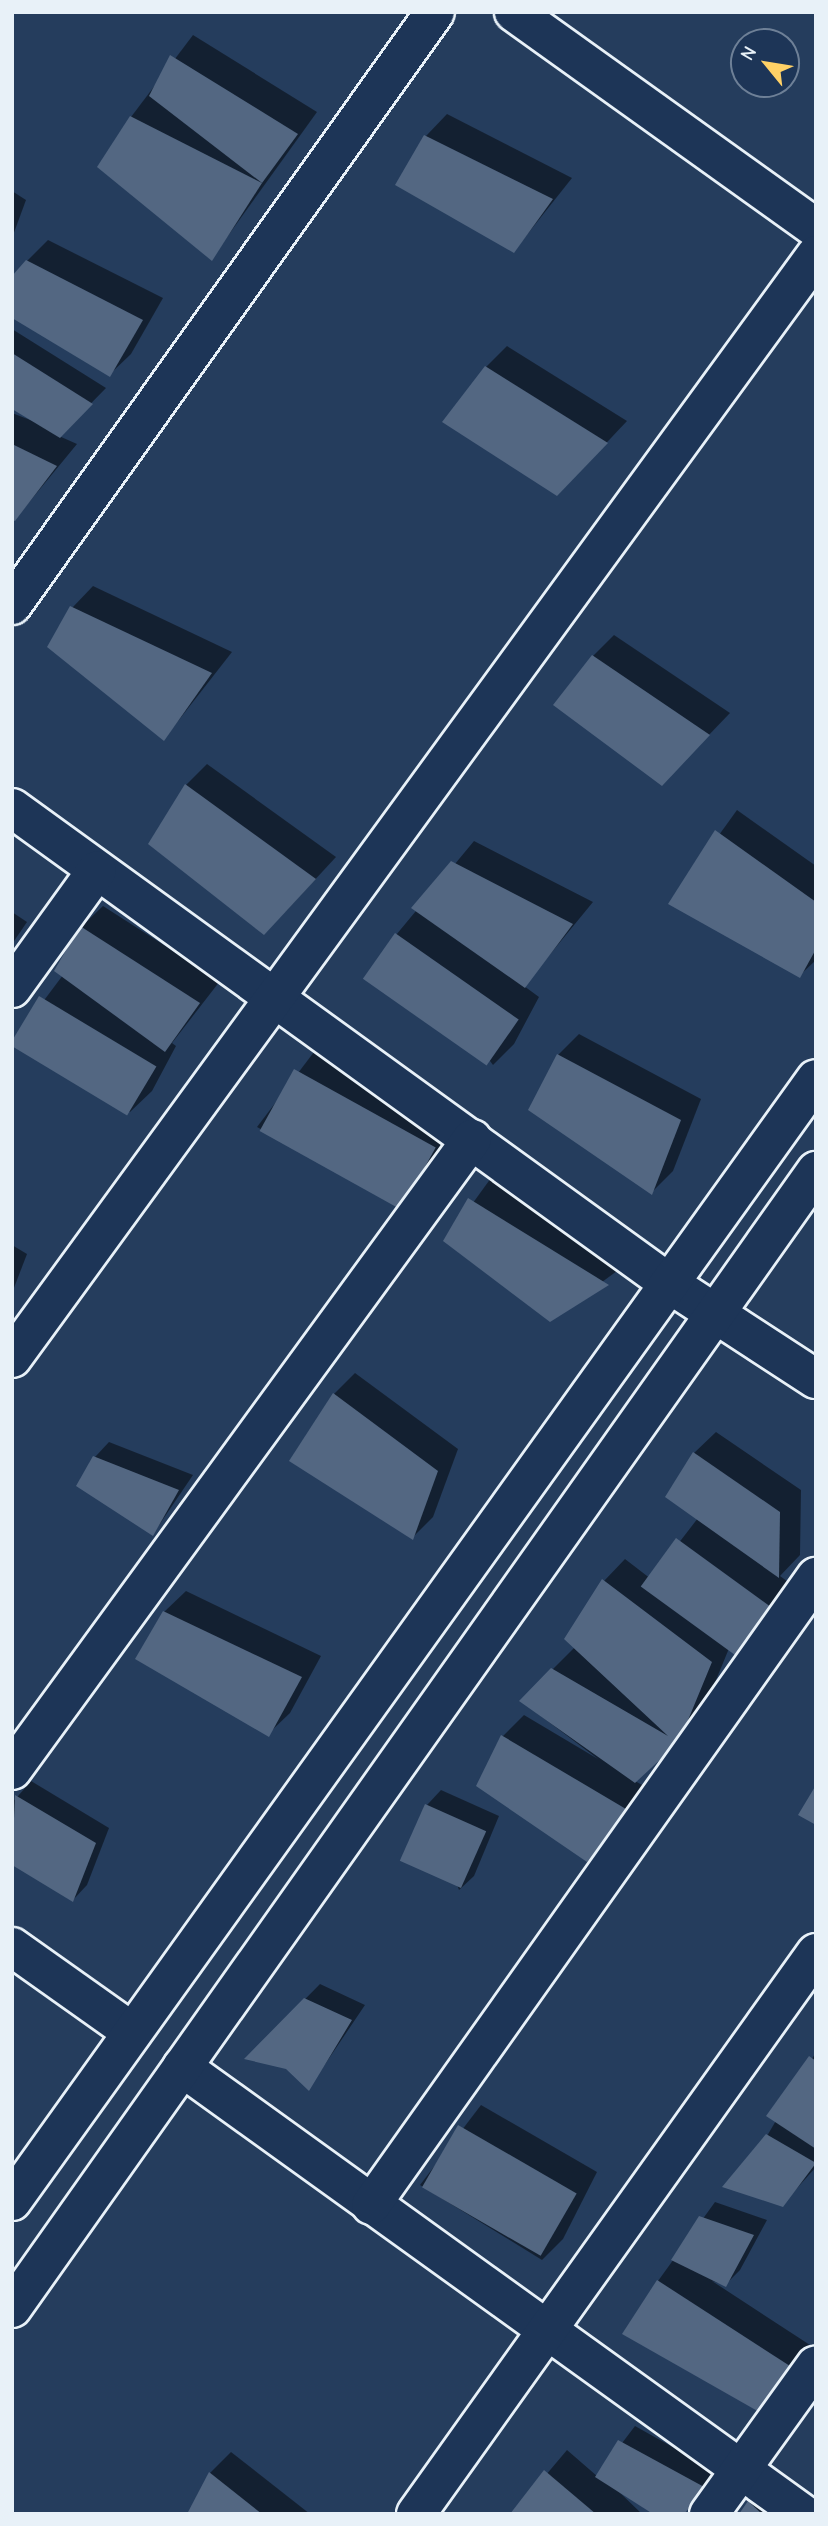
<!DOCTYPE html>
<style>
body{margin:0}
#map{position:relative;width:828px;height:2526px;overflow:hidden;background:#253d5d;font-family:"Comic Neue",sans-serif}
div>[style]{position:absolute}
.shadow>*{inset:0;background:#0007}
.building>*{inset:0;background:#536782;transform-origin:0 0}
.roads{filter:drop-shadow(2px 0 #e8f1f8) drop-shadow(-2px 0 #e8f1f8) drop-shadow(0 2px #e8f1f8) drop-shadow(0 -2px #e8f1f8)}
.minor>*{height:38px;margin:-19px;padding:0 19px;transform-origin:19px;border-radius:19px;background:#1d3557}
span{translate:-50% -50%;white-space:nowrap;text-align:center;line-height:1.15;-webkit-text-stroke:7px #1d3557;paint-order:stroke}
.frame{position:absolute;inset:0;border:14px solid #e8f1f8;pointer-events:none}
.north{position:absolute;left:730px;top:28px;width:70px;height:70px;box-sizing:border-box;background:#1d3557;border:2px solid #6e8097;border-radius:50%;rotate:300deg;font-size:19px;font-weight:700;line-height:28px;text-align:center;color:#e8f1f8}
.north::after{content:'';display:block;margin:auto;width:24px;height:32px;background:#ffd166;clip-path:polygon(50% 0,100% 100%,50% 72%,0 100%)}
</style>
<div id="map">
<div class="shadow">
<i style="clip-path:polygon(193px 35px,317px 112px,212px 258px,131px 117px)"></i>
<i style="clip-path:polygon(447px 114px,572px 178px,514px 251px,398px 184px,426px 136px)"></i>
<i style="clip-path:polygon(12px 191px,26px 200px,12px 238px)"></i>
<i style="clip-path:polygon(48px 240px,163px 298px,131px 354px,109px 375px,27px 261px)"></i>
<i style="clip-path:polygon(12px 329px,106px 388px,59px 436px,77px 444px,12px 523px,12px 413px,38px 423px,12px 407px)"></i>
<i style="clip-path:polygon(507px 346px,627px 421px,578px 473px,486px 367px)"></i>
<i style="clip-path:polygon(93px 586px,232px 652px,164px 739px,72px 608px)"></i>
<i style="clip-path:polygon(614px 635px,730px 713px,683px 762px,593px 656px)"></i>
<i style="clip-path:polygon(207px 764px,336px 857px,285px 912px,186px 785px)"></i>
<i style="clip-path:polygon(737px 810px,816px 866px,816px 960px,799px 976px,670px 903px)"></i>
<i style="clip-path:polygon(474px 841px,593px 902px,524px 986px,539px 997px,514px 1044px,493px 1065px,396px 935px)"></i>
<i style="clip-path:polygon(103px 906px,220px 981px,172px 1043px,176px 1046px,152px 1091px,130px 1112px,12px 1043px,63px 975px,56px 970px,81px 927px)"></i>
<i style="clip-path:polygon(12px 912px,27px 922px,12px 944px)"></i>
<i style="clip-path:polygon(579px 1034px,701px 1099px,673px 1171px,652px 1192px,558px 1055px)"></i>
<i style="clip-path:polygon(317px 1048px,456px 1126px,397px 1206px,257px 1127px)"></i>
<i style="clip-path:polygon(491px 1178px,628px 1263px,550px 1320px,446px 1240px)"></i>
<i style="clip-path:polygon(12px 1245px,27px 1254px,12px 1293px)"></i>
<i style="clip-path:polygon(355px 1373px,458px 1449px,433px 1517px,412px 1538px,334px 1394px)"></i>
<i style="clip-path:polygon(716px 1432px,801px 1490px,800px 1555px,780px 1576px,795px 1587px,730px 1646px,700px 1719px,635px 1781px,651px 1790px,608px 1838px,478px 1785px,503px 1736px,524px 1715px,598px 1759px,521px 1701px,575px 1647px,604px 1581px,625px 1559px,651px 1579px,698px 1518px,694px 1453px)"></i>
<i style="clip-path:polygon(109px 1442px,193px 1475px,153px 1534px,95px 1457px)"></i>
<i style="clip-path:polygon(186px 1591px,321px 1656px,290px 1713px,268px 1734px,164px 1612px)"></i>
<i style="clip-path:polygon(31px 1781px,109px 1828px,87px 1885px,73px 1900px,12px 1863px,12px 1803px)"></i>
<i style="clip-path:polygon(441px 1790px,499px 1816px,474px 1876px,459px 1890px,427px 1805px)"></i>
<i style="clip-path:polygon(320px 1984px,365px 2005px,309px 2088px,286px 2068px,247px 2058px)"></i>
<i style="clip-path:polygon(816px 2052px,816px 2167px,782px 2205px,767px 2136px)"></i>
<i style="clip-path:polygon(481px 2105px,597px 2172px,563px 2239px,542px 2260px,420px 2185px)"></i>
<i style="clip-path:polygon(715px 2202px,767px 2220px,740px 2270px,725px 2285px,712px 2281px,810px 2345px,782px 2390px,658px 2281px)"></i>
<i style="clip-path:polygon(635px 2426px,719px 2473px,688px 2509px,614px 2487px,642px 2514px,513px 2514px,567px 2450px,597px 2476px)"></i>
<i style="clip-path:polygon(231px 2452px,310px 2514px,189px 2514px,210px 2473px)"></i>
<i style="clip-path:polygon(770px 2481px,807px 2514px,741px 2514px)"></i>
</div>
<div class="building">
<i style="clip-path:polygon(170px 55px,298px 134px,262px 183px,149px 96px)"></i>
<i style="clip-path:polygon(130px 116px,262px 183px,212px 261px,97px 167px)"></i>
<i style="clip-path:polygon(424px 135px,553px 199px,514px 253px,395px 185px)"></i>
<i style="clip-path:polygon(26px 260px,143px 320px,110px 377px,12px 318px,12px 276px)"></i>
<i style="clip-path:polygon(12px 353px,93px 404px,60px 438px,12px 409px)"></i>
<i style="clip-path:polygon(485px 366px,608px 443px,557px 496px,442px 422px)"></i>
<i style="clip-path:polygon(12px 444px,57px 466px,15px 521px,12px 520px)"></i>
<i style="clip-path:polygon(70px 606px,212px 673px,164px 741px,47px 647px)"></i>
<i style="clip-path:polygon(592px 655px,710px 735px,662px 786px,553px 705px)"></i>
<i style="clip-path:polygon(185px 784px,316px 879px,264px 935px,148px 844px)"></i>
<i style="clip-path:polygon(715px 830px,816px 902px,816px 949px,800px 978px,668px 904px)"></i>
<i style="clip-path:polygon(451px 861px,573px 924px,525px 988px,411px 908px)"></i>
<i style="clip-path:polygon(80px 926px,200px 1003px,165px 1052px,54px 971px)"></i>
<i style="left:395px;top:933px;width:151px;height:56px;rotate:35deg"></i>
<i style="left:39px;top:996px;width:137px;height:57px;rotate:31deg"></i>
<i style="clip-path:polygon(557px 1054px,681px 1120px,652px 1195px,528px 1110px)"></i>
<i style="left:294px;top:1069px;width:162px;height:71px;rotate:29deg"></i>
<i style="clip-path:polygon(468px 1198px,609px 1285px,550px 1322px,443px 1241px)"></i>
<i style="clip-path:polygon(333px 1393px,438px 1471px,413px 1540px,289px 1461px)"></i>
<i style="clip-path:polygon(693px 1452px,780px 1512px,779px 1578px,665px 1497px)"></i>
<i style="clip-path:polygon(93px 1456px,179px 1490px,153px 1536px,76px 1486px)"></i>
<i style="left:676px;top:1538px;width:122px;height:60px;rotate:36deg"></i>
<i style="clip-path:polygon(602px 1579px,712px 1662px,679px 1742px,635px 1783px,519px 1701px,551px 1668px,668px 1736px,564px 1639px)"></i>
<i style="clip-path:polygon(163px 1611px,302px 1677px,269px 1737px,135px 1659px)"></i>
<i style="clip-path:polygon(501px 1735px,631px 1812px,587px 1862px,476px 1786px)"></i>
<i style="clip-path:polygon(816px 1785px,816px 1825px,798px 1815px)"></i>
<i style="clip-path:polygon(15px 1795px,96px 1843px,73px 1902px,12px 1865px)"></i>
<i style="left:425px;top:1804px;width:67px;height:62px;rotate:24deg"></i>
<i style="clip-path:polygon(304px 1998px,352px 2020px,309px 2091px,286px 2069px,244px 2059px)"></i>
<i style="clip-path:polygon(809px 2056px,816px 2061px,816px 2149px,766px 2116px)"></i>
<i style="left:458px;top:2125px;width:137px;height:72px;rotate:30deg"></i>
<i style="clip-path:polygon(766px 2134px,816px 2163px,783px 2207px,722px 2187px)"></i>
<i style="clip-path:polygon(699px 2216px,754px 2235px,726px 2287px,671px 2260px)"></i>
<i style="clip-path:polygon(657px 2280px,790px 2366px,761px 2413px,622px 2334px)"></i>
<i style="clip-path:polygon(618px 2440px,706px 2488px,684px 2514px,653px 2514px,595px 2477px)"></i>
<i style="clip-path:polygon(544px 2470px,596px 2514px,510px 2514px)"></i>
<i style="clip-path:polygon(209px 2472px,262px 2514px,187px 2514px)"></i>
<i style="clip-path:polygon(748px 2501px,762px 2514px,739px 2514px)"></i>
</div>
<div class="roads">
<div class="minor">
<i style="left:514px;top:12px;width:371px;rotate:35.6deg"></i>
<i style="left:12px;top:605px;width:728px;rotate:-54.5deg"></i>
<i style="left:12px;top:808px;width:812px;rotate:35.88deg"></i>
<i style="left:670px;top:1284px;width:174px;rotate:33.1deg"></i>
<i style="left:12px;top:988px;width:145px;rotate:-54.2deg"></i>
<i style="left:12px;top:1358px;width:1365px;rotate:-53.91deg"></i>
<i style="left:12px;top:1770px;width:781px;rotate:-53.91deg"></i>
<i style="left:12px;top:1947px;width:147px;rotate:35.3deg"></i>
<i style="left:182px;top:2067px;width:765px;rotate:35.75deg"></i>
<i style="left:12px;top:2201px;width:1380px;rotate:-54.38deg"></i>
<i style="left:371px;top:2205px;width:770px;rotate:-54.68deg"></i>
<i style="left:12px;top:2308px;width:1393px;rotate:-54.73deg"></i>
<i style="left:416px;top:2514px;width:689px;rotate:-54.51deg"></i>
<i style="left:709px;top:2514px;width:183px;rotate:-54.3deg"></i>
</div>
</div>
<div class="frame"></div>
<div class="north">N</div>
</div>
